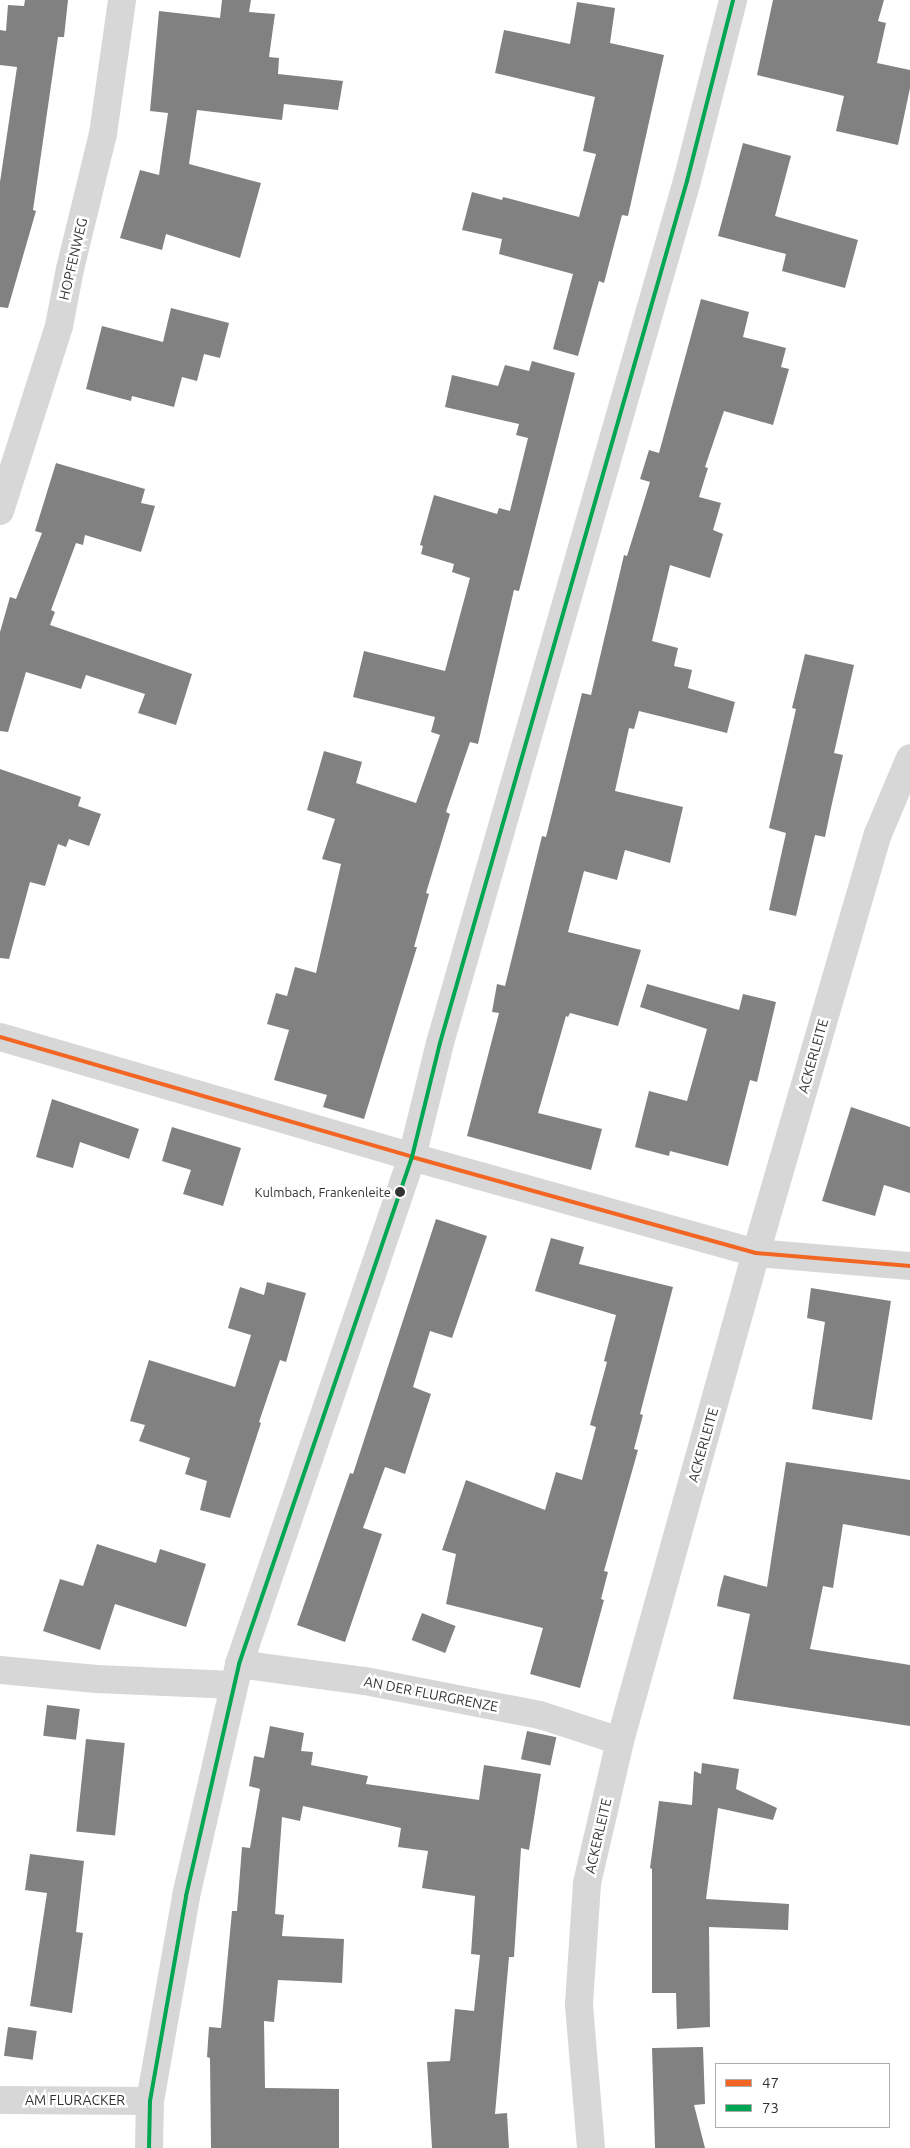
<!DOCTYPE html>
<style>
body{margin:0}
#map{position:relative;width:910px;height:2148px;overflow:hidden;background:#fff;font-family:Ubuntu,sans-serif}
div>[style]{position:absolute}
.building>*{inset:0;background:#818181;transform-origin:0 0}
.minor>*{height:28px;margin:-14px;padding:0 14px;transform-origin:14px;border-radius:14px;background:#d7d7d7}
.bus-1>*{height:4px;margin:-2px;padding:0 2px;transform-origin:2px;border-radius:2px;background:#f26522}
.bus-2>*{height:4px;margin:-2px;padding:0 2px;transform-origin:2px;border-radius:2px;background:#00a651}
.dots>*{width:14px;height:14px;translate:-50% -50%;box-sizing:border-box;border:2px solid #fff;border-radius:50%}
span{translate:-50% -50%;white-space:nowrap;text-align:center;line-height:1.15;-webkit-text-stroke:5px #fff;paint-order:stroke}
.bus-label{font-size:13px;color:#333}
.right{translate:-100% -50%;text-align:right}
.street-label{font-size:14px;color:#333}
.legend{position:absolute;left:715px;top:2063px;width:175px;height:65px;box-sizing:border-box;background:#fff;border:1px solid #adadad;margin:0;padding:6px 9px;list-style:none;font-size:15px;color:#333}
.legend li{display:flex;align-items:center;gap:10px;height:25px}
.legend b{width:25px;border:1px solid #adadad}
</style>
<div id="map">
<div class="building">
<i style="clip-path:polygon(25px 0,68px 0,64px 37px,58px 37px,33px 210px,36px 211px,8px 308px,0 307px,0 182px,17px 67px,0 65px,0 30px,6px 31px,8px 5px,24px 6px)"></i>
<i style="clip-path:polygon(222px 0,251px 0,249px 12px,275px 14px,269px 57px,279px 58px,278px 74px,343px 81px,338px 110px,284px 104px,282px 120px,197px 110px,189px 164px,261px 183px,240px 258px,166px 234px,162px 250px,120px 238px,140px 170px,159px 175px,168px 113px,150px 111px,159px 11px,220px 18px)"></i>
<i style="clip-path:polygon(773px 0,884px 0,878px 21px,886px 23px,877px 63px,910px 70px,910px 88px,898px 145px,836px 131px,844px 96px,757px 75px)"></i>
<i style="clip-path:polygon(577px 2px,615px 8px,610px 43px,664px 55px,628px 216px,622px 215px,604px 283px,599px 281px,578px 356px,553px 349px,573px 274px,499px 254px,502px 239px,462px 230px,472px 192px,502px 200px,503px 197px,579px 217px,596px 154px,583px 151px,595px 97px,495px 73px,504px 30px,570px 44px)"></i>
<i style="clip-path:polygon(743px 143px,791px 156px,775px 216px,858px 240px,845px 288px,782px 271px,786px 254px,718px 236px)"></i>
<i style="clip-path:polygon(701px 299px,749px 312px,743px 337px,786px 348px,781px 367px,789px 369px,773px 425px,724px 411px,705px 467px,708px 468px,699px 497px,721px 503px,713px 530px,723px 534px,710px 578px,670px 565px,652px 641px,678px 648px,674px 666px,692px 670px,688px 688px,735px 702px,727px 733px,639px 711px,634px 729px,629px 728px,615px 791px,683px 807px,670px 863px,625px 850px,617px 880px,584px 871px,568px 932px,641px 950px,618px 1026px,570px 1013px,568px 1017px,566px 1016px,538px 1113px,602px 1129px,591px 1170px,467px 1136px,499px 1013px,492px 1012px,497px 984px,505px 986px,542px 836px,546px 837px,582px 693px,591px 695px,624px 555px,627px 556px,650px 482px,640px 479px,649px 450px,659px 453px)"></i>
<i style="clip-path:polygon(171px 308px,229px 323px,220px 358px,204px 354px,197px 381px,182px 377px,174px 407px,132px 396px,131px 401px,86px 389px,102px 326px,163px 342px)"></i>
<i style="clip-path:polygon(532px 361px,575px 373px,519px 591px,514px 590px,478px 744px,470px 742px,446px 812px,450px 814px,426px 893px,429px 894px,414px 947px,417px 947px,364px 1119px,323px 1107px,327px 1095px,274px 1080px,289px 1030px,267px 1024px,276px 993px,287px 996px,295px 967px,316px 973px,341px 864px,322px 859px,335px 819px,307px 810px,324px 751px,362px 762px,356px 783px,416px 803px,440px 735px,431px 732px,435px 717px,353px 697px,364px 651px,445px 671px,470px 578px,452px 572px,454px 564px,421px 554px,423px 546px,420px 545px,434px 495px,497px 514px,499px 508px,510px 511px,528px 438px,516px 435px,519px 424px,445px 407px,452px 375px,498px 386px,505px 365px,529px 371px)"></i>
<i style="clip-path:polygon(56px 463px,145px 489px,141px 503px,155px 506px,141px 552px,85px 535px,83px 545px,76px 543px,51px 610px,55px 612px,50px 625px,192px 674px,176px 725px,138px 713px,145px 694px,86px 675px,81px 689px,26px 672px,8px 732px,0 731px,0 632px,10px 597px,16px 599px,42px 533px,35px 531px)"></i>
<i style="clip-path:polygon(805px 654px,854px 665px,834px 753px,843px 755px,831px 808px,825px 837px,815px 835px,796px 916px,769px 910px,786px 833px,769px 828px,796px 709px,792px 708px)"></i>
<i style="clip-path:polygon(0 769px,81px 797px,78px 806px,101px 814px,89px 846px,69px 839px,66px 847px,58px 844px,45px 886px,30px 882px,9px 959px,0 958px)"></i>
<i style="clip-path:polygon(647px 984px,739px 1010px,743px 994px,776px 1002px,757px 1082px,750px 1080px,728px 1166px,670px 1151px,669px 1156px,635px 1147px,649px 1091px,687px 1101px,707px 1029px,640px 1007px)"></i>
<i style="clip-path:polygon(52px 1099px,139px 1129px,129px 1159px,80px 1142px,73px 1168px,36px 1157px)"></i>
<i style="clip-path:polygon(851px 1107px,910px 1127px,910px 1193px,884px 1185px,875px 1216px,822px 1201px)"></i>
<i style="clip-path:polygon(172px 1127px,241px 1148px,223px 1206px,183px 1194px,191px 1170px,162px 1161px)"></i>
<i style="clip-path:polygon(436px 1219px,487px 1236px,452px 1338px,430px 1331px,413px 1387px,431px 1394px,405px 1474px,385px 1467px,363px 1528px,382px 1534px,345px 1642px,297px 1625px,350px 1473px,353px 1474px)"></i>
<i style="clip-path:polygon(551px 1238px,584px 1247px,579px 1264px,673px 1287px,640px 1414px,643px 1415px,634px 1449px,638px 1450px,604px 1571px,608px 1572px,601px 1599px,604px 1600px,580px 1688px,530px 1674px,543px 1628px,446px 1604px,456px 1554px,442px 1550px,466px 1480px,545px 1510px,556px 1472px,582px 1480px,596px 1427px,590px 1425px,607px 1362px,604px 1361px,616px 1315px,535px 1291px)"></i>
<i style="clip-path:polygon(267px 1282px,306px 1293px,286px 1362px,280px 1360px,259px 1422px,261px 1423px,230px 1518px,200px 1510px,207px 1481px,185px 1474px,190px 1458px,139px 1441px,145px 1425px,130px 1421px,149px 1360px,235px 1387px,251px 1335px,228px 1328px,240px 1287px,264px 1295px)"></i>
<i style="clip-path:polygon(811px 1288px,891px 1301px,872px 1420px,812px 1409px,825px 1322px,807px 1318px)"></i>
<i style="clip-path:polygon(786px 1462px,910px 1480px,910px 1536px,843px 1524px,833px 1588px,823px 1586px,810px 1649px,910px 1665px,910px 1726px,733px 1699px,750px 1614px,717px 1606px,720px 1590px,724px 1575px,767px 1587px)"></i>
<i style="clip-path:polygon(97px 1544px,156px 1563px,160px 1549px,206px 1564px,186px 1627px,115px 1604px,100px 1650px,43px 1631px,60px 1579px,83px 1586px)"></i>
<i style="left:422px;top:1613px;width:36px;height:29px;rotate:21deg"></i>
<i style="left:47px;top:1705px;width:33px;height:31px;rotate:7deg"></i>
<i style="clip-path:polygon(270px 1726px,304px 1733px,301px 1751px,313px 1752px,311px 1765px,368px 1776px,366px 1784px,479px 1800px,484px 1765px,541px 1774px,529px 1850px,521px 1848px,514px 1957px,509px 1957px,495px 2114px,507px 2113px,509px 2148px,432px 2148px,427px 2062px,450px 2061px,455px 2009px,474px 2011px,480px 1955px,471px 1954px,475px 1896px,422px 1888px,428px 1851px,398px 1847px,401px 1828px,303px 1806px,300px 1821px,282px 1817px,275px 1914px,284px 1915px,282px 1936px,344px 1939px,342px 1983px,278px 1980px,274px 2022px,264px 2021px,265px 2088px,339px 2089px,339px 2148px,211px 2148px,210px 2058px,207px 2057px,209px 2027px,221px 2028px,232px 1911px,237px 1911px,242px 1847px,250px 1848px,260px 1789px,249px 1786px,254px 1756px,264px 1758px)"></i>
<i style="left:527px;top:1731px;width:30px;height:29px;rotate:12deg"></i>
<i style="left:86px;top:1739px;width:39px;height:93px;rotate:6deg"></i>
<i style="clip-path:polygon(702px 1763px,739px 1769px,736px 1789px,777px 1808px,773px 1820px,718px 1808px,706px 1899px,789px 1904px,788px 1930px,709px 1927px,710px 2027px,677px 2029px,676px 1993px,652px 1993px,652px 1869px,650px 1868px,659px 1801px,692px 1805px,694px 1771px,701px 1774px)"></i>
<i style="clip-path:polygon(30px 1854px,84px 1861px,76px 1932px,83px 1933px,72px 2013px,30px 2006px,47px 1893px,25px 1890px)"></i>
<i style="left:8px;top:2027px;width:29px;height:29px;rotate:8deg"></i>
<i style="clip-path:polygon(703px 2047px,705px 2104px,694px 2105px,705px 2148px,655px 2148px,652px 2048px)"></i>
</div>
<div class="minor">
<i style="left:0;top:511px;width:194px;rotate:-72.3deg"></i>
<i style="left:59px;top:326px;width:58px;rotate:-79.1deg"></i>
<i style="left:70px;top:269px;width:139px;rotate:-76.3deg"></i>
<i style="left:103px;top:134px;width:135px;rotate:-81.9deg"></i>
<i style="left:0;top:1037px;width:429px;rotate:16.2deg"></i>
<i style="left:412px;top:1157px;width:357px;rotate:15.6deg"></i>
<i style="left:756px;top:1253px;width:155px;rotate:4.8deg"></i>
<i style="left:239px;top:1664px;width:127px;rotate:7.7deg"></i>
<i style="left:365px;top:1681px;width:178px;rotate:11deg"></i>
<i style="left:540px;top:1715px;width:84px;rotate:18deg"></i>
<i style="left:0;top:1670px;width:97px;rotate:5.3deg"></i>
<i style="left:97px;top:1679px;width:137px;rotate:2.5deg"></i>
<i style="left:0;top:2100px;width:150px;rotate:0.4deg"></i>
<i style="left:149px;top:2148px;width:47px;rotate:-88.8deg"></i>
<i style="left:150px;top:2101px;width:208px;rotate:-80deg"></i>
<i style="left:186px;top:1896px;width:238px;rotate:-77.1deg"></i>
<i style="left:239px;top:1664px;width:536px;rotate:-71.16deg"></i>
<i style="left:412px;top:1157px;width:117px;rotate:-76.2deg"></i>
<i style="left:440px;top:1043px;width:897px;rotate:-74.01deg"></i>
<i style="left:687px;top:181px;width:187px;rotate:-75.7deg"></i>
<i style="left:591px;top:2148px;width:144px;rotate:-94.8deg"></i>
<i style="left:579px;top:2004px;width:121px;rotate:-86.2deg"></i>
<i style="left:587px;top:1883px;width:146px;rotate:-76.9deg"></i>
<i style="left:620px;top:1741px;width:507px;rotate:-74.43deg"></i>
<i style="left:756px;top:1253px;width:436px;rotate:-73.8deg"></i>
<i style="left:878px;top:834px;width:82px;rotate:-67.2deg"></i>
</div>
<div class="bus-1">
<i style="left:0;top:1037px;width:429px;rotate:16.2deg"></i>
<i style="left:412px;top:1157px;width:357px;rotate:15.6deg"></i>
<i style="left:756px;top:1253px;width:155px;rotate:4.8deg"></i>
</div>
<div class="bus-2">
<i style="left:149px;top:2148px;width:47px;rotate:-88.8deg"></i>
<i style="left:150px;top:2101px;width:208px;rotate:-80deg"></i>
<i style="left:186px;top:1896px;width:238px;rotate:-77.1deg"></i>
<i style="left:239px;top:1664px;width:536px;rotate:-71.16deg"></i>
<i style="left:412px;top:1157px;width:117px;rotate:-76.2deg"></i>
<i style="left:440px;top:1043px;width:897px;rotate:-74.01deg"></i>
<i style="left:687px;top:181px;width:187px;rotate:-75.7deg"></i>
</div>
<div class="dots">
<i style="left:400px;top:1192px;background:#333"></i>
</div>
<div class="bus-label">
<span class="right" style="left:391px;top:1192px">Kulmbach, Frankenleite</span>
</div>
<div class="street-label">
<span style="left:73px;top:259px;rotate:-77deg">HOPFENWEG</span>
<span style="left:813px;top:1056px;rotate:-74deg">ACKERLEITE</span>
<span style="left:703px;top:1445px;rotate:-74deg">ACKERLEITE</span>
<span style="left:431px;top:1694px;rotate:11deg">AN DER FLURGRENZE</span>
<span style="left:598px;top:1836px;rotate:-77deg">ACKERLEITE</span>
<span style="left:75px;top:2100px">AM FLURACKER</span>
</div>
<ul class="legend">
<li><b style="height:6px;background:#f26522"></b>47</li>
<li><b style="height:6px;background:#00a651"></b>73</li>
</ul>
</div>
